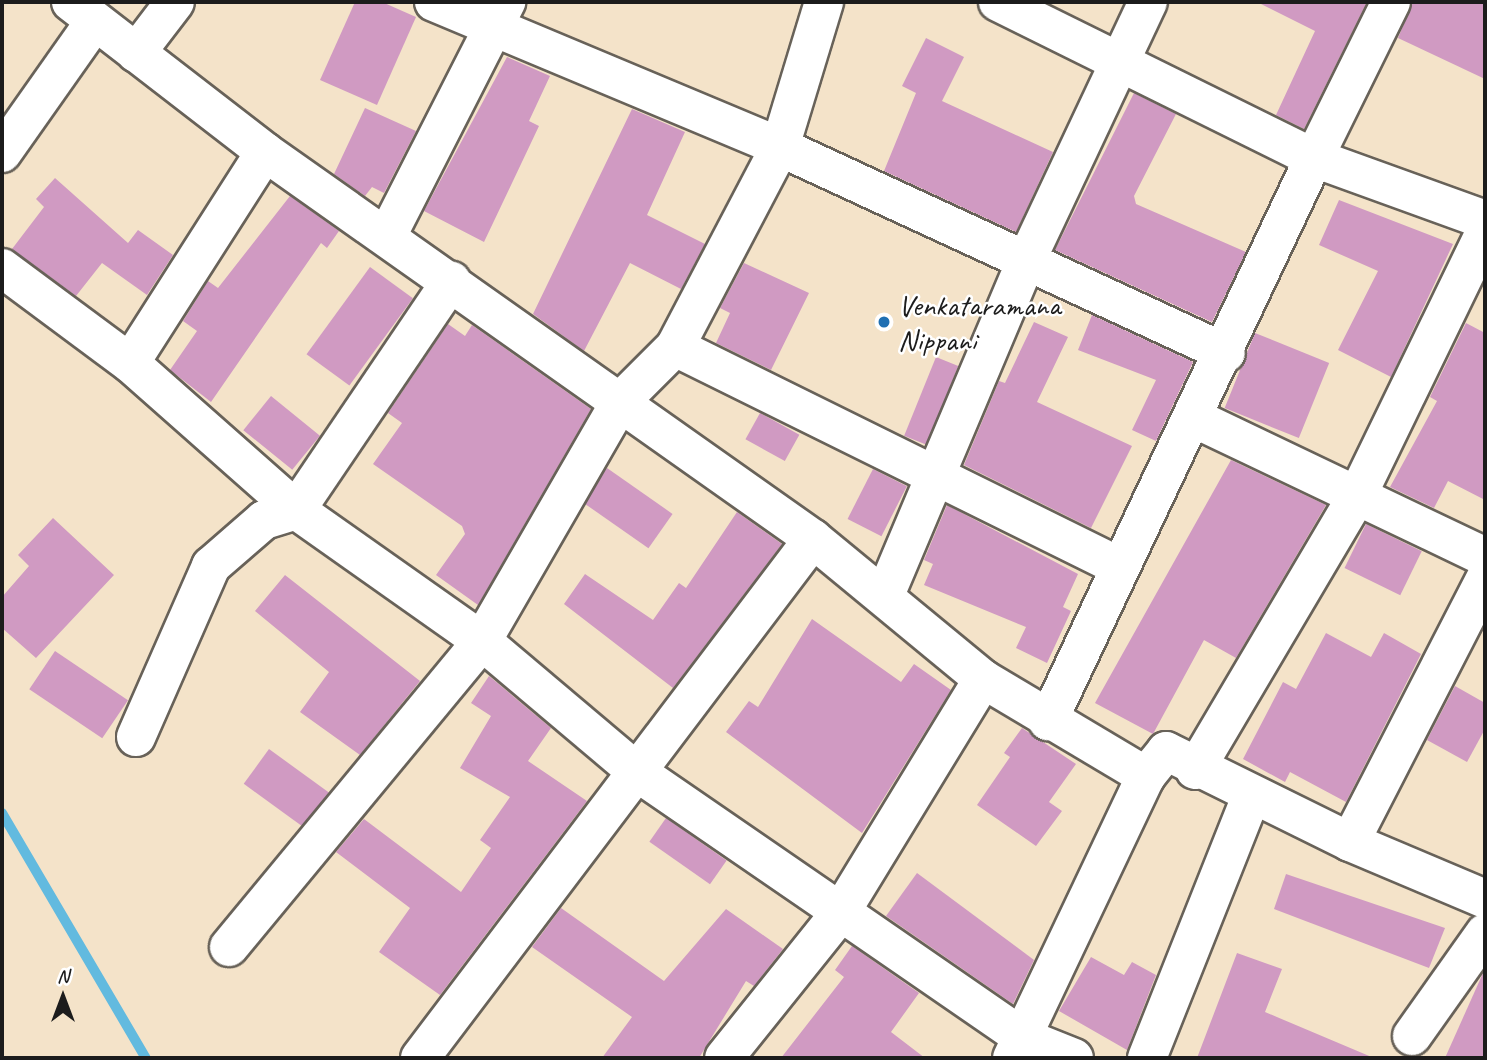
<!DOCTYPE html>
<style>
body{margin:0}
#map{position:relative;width:1487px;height:1060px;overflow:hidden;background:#f4e3c9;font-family:Caveat,sans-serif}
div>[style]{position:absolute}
.stream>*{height:10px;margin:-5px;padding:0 5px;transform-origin:5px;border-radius:5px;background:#62badf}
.building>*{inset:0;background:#d09ac2;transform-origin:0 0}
.roads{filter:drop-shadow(2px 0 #686259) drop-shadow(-2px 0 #686259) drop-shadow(0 2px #686259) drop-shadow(0 -2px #686259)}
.minor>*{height:38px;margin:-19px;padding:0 19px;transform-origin:19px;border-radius:19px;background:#fff}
.dots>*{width:19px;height:19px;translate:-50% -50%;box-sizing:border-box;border:4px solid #fff;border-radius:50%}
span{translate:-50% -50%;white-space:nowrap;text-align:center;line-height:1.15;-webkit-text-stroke:5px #fff;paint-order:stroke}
.poi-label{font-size:30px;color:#1c1c1c}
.left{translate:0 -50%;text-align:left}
.frame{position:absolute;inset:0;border:4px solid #1c1c1c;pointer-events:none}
.north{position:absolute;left:28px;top:962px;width:70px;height:70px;-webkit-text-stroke:5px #fff;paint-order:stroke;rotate:0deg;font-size:19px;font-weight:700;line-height:28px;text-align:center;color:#1c1c1c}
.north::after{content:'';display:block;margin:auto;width:24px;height:32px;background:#1c1c1c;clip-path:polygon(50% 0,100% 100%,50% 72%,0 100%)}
</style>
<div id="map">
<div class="stream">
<i style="left:2px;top:813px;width:284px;rotate:59.6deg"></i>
</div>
<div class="building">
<i style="clip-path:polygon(355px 2px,382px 2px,416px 17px,377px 105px,320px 80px)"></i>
<i style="clip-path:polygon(1257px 2px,1367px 2px,1304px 129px,1276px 115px,1315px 31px)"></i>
<i style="clip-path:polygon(1413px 2px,1485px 2px,1485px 79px,1398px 38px)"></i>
<i style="clip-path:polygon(926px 38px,964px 57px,942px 101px,1053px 152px,1016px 232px,884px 171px,916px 93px,902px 86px)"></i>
<i style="clip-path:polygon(507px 57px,550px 76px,529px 121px,539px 126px,484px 242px,424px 211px)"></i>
<i style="clip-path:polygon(1134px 93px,1176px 114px,1134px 196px,1136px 204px,1246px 252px,1212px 322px,1055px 250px)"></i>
<i style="clip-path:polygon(365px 108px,416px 131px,384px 193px,372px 187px,365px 196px,334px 174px)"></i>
<i style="clip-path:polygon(632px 109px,685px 132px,647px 215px,705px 244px,681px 289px,630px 263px,584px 351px,533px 314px)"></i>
<i style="clip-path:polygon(55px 178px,128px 243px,138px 230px,173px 255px,147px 295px,102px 263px,76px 296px,12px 249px,44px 207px,36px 199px)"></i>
<i style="clip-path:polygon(290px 196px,339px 231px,327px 248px,321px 243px,211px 402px,170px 370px,197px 331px,183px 321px,208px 281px,218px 288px)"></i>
<i style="clip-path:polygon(1339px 200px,1453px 244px,1391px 377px,1338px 350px,1378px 271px,1319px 245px)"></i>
<i style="clip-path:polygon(744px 263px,809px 293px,771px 370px,716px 343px,730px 313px,720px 308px)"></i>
<i style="left:370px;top:267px;width:53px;height:108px;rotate:36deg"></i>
<i style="clip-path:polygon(1092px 315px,1193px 362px,1156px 441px,1132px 430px,1156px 380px,1078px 350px)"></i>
<i style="clip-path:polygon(1034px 322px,1068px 337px,1037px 402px,1132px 446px,1091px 528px,964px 465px,999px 381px,1005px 383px)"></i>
<i style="clip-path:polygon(1466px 323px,1485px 333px,1485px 500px,1448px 481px,1434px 508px,1390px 487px,1437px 401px,1430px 397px)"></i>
<i style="clip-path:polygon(448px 324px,465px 336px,472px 325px,591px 409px,478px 605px,436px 575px,465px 534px,462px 526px,373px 464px,402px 423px,388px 413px)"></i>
<i style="left:1255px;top:333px;width:80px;height:81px;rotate:22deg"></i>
<i style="left:936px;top:357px;width:24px;height:85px;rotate:22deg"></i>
<i style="left:271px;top:396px;width:63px;height:44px;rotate:39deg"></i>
<i style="left:760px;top:413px;width:45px;height:30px;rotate:29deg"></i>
<i style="clip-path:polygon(1231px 460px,1326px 505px,1236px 658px,1204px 640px,1153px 734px,1095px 703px)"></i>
<i style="left:607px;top:468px;width:80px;height:42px;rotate:35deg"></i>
<i style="left:873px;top:469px;width:38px;height:56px;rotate:27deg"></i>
<i style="clip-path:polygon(947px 505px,1078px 574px,1063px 607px,1071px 611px,1047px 663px,1016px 648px,1026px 627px,924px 585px,933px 564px,924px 560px)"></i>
<i style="clip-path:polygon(737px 512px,782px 544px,673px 688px,564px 604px,585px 574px,653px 620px,679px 583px,686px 588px)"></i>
<i style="clip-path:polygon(53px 518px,114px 575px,36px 658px,2px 628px,2px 597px,29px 566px,18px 555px)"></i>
<i style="left:1366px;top:524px;width:62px;height:49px;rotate:26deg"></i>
<i style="clip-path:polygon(285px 575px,420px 681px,360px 755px,300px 712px,329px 672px,255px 611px)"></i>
<i style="clip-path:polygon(812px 619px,901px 682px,914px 664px,951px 690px,862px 833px,726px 732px,749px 701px,758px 707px)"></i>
<i style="clip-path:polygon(1326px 633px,1371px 657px,1384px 633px,1421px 654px,1346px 802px,1290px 772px,1285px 782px,1243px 759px,1283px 682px,1296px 689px)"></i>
<i style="left:55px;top:651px;width:88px;height:46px;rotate:34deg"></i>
<i style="clip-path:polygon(489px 676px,551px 728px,528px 761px,587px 801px,440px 995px,379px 952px,410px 908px,336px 852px,364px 819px,461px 892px,491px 848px,480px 840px,510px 797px,460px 768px,491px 716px,471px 703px)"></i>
<i style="clip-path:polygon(1455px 686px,1485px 703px,1485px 729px,1467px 762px,1427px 740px)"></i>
<i style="clip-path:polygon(1022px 728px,1076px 764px,1049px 802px,1062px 811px,1036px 846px,977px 805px,1010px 757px,1004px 753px)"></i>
<i style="left:269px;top:749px;width:74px;height:43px;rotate:36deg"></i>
<i style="left:666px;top:818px;width:74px;height:29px;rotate:35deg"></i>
<i style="clip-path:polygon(917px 873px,1034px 960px,1013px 1004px,886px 916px)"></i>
<i style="clip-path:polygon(1286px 874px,1445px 928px,1429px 968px,1274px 909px)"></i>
<i style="clip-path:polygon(561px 908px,664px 981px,726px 909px,783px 949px,754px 986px,746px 981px,699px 1058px,602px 1058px,632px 1017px,532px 947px)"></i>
<i style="clip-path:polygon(852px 946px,919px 993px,891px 1032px,925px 1058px,781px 1058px,844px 977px,835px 970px)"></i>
<i style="clip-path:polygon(1237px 953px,1282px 969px,1265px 1012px,1374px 1058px,1197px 1058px)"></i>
<i style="clip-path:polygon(1091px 957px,1124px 975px,1132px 962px,1156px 975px,1127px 1050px,1059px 1011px)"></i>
<i style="clip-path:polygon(1485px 970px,1485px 1058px,1445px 1058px,1483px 973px)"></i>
</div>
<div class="roads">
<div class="minor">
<i style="left:71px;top:2px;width:245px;rotate:37.7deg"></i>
<i style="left:265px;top:152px;width:671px;rotate:35.23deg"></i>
<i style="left:813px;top:539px;width:220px;rotate:39.5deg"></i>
<i style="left:983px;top:679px;width:190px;rotate:30.8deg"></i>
<i style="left:434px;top:2px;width:375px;rotate:22.7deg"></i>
<i style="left:780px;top:147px;width:491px;rotate:24.8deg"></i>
<i style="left:998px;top:2px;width:352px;rotate:26.3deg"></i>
<i style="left:1314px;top:158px;width:623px;rotate:115.29deg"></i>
<i style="left:1391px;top:2px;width:174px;rotate:116.3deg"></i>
<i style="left:1314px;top:158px;width:182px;rotate:19.9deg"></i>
<i style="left:136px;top:53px;width:64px;rotate:-52.6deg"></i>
<i style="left:265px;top:152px;width:250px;rotate:122.6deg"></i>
<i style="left:130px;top:363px;width:222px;rotate:41.5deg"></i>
<i style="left:296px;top:510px;width:228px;rotate:35.2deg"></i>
<i style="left:482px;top:641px;width:203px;rotate:40.2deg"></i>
<i style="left:637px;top:772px;width:247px;rotate:34.5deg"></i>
<i style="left:841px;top:912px;width:187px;rotate:128.7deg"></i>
<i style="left:2px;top:153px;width:161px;rotate:-54.8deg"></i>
<i style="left:387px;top:236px;width:263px;rotate:-63deg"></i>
<i style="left:2px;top:268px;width:159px;rotate:36.6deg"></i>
<i style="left:675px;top:347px;width:495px;rotate:26.3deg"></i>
<i style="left:1196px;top:419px;width:320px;rotate:25.5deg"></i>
<i style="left:885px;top:595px;width:365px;rotate:-67.1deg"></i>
<i style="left:1027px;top:259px;width:284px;rotate:-64.8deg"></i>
<i style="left:983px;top:679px;width:273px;rotate:121.4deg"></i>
<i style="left:841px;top:912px;width:220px;rotate:34.6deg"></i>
<i style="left:1022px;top:1037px;width:56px;rotate:22deg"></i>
<i style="left:136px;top:737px;width:187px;rotate:-66.3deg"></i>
<i style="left:211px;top:566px;width:70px;rotate:-41deg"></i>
<i style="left:264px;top:520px;width:34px;rotate:-17deg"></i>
<i style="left:296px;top:510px;width:277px;rotate:-55.9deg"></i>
<i style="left:1195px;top:770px;width:321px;rotate:-59.4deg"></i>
<i style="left:1358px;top:494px;width:290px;rotate:-64.1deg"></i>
<i style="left:1350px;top:842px;width:296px;rotate:-62.8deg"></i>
<i style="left:229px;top:947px;width:397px;rotate:-50.4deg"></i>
<i style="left:482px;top:641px;width:276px;rotate:-60deg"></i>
<i style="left:620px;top:402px;width:78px;rotate:-45deg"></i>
<i style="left:675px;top:347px;width:226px;rotate:-62.3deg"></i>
<i style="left:780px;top:147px;width:152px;rotate:-73.1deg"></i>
<i style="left:1412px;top:1036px;width:126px;rotate:-54.7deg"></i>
<i style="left:420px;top:1058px;width:651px;rotate:-52.87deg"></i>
<i style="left:1012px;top:1058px;width:312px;rotate:-64.6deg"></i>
<i style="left:1146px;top:776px;width:32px;rotate:-51deg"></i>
<i style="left:1166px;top:751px;width:205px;rotate:26.3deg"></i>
<i style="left:1350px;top:842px;width:147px;rotate:22.9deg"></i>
<i style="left:1147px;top:1058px;width:282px;rotate:-68.3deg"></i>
</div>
</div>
<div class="dots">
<i style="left:884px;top:322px;background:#1f6fb2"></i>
</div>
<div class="poi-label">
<span class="left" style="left:898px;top:322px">Venkataramana<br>Nippani</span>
</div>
<div class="frame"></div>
<div class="north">N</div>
</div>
